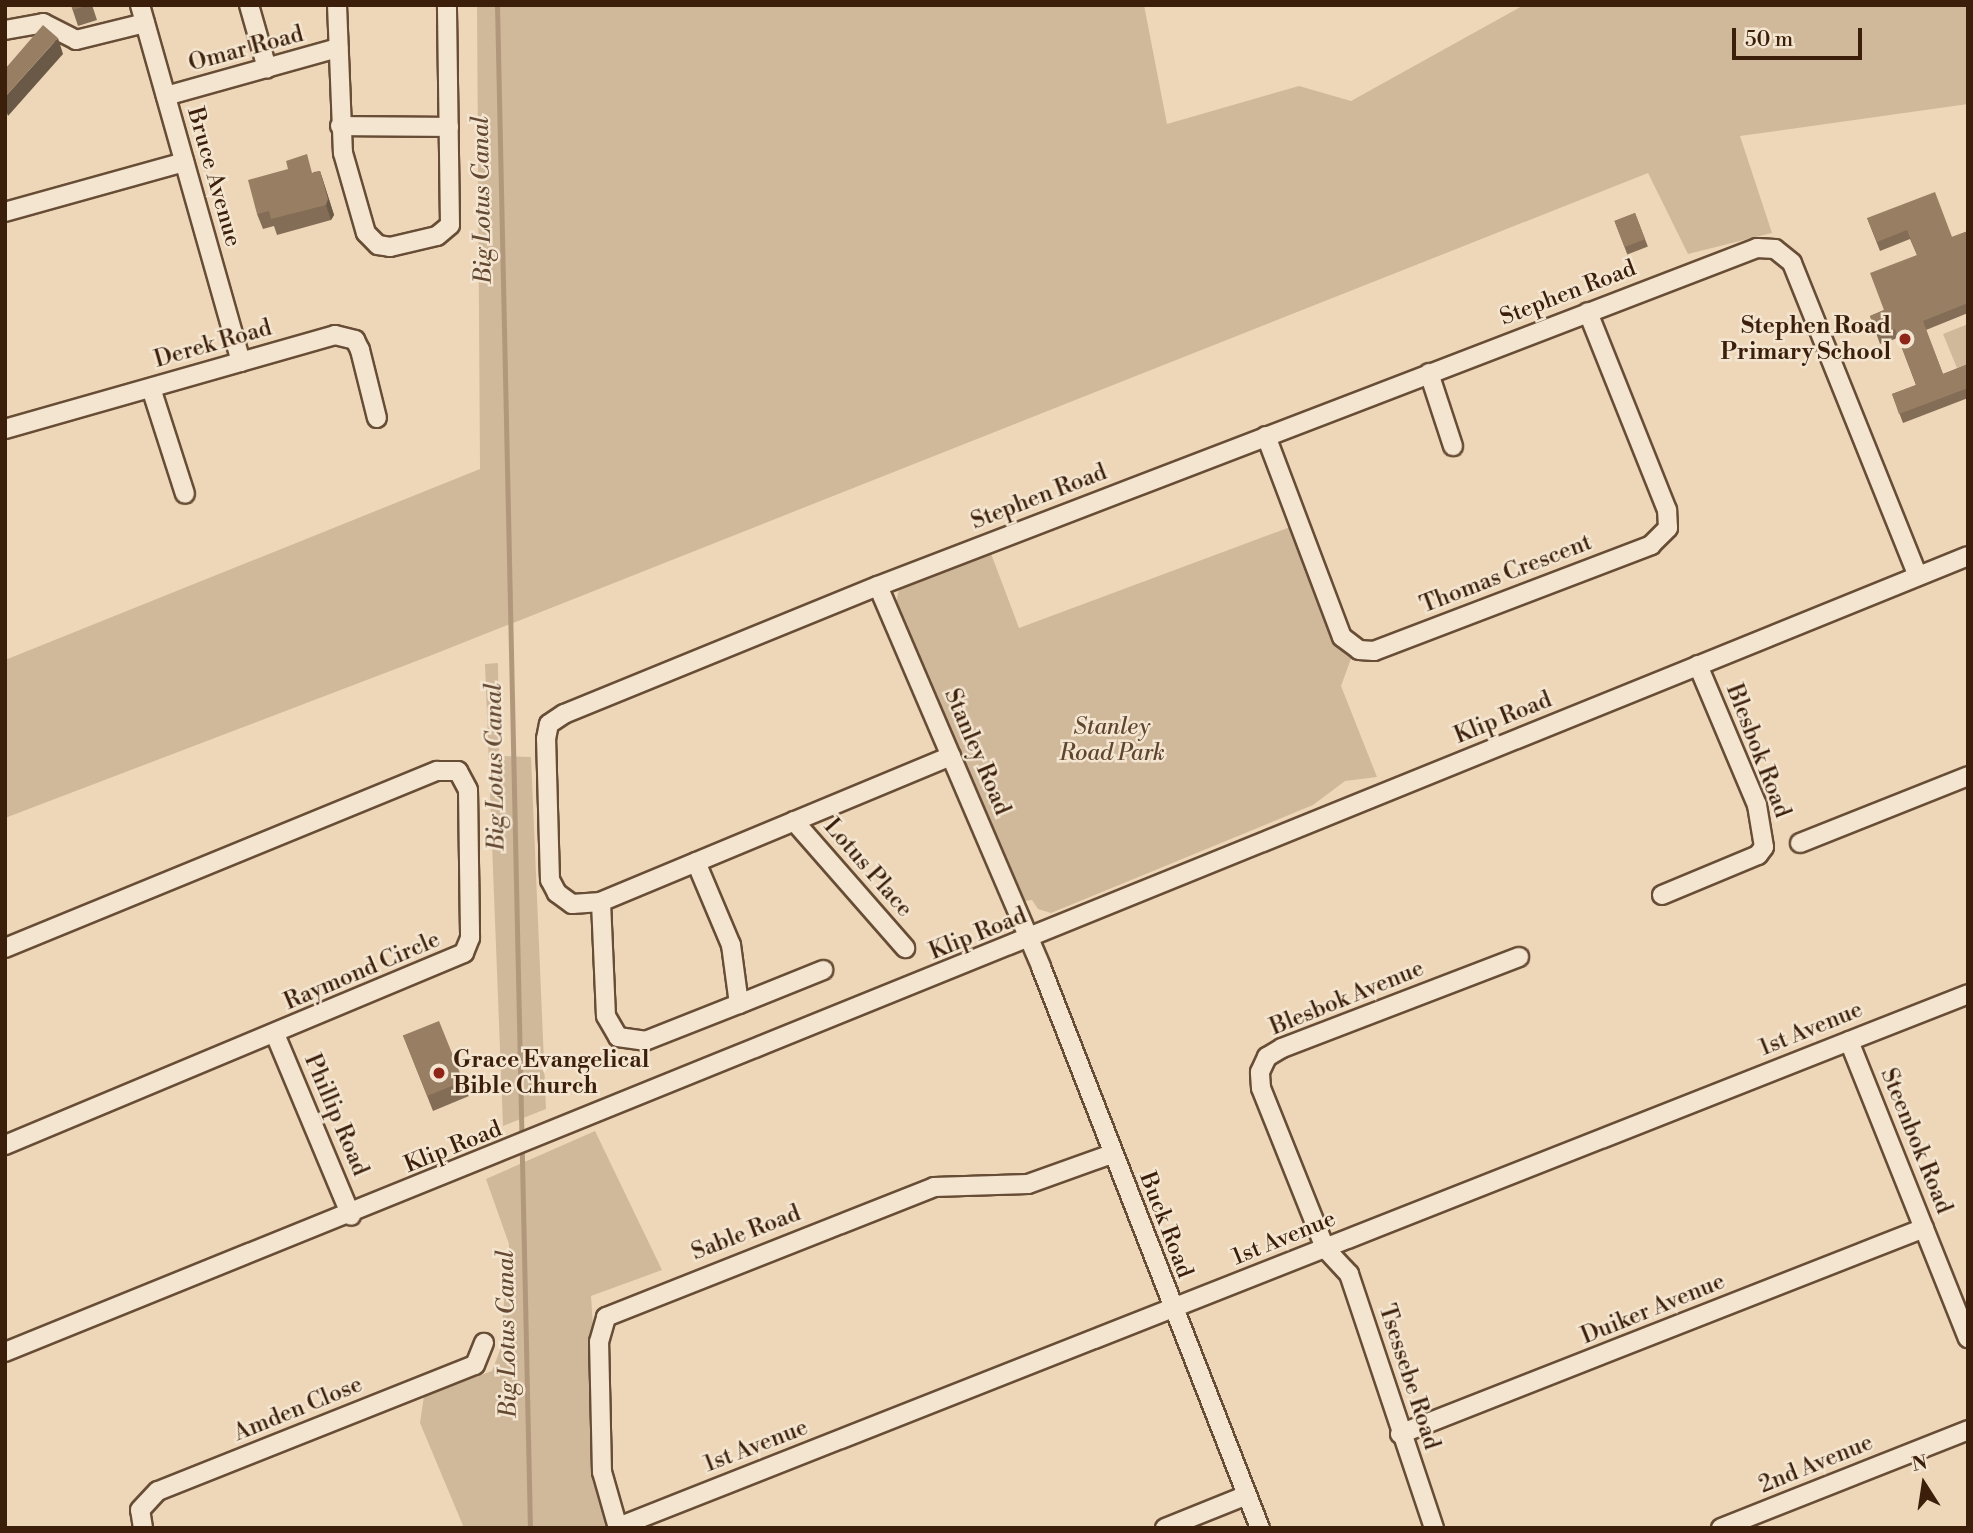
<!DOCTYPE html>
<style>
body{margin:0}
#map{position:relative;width:1973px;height:1533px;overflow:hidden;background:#eed7b8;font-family:"Libre Bodoni",serif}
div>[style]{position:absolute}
.green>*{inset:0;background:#d0b89a}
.stream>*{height:5px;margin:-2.5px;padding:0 2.5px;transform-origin:2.5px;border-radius:2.5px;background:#b1987d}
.roads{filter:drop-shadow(2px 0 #684d36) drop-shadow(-2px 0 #684d36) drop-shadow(0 2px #684d36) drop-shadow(0 -2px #684d36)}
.minor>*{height:18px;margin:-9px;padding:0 9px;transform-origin:9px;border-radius:9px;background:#f4e5d1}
.wall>*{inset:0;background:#836d56;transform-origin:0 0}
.shaded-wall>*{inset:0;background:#6a5946}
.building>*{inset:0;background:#987f64;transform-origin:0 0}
.dots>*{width:19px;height:19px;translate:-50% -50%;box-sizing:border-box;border:4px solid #f4e5d1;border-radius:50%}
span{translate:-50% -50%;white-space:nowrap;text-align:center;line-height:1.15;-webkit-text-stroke:5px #f4e5d1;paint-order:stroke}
.street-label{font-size:23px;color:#3b1f0a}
.poi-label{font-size:23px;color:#3b1f0a;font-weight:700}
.right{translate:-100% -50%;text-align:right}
.left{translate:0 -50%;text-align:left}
.park-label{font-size:23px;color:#60452e;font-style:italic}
.water-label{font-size:24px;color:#644932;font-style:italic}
.frame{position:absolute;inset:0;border:7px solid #3b1f0a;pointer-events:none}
.north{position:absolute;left:1889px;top:1449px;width:70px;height:70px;-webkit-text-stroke:5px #f4e5d1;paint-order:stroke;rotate:348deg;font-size:19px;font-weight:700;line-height:28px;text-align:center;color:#3b1f0a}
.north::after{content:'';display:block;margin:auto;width:24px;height:32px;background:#3b1f0a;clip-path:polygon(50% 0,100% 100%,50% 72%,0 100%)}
.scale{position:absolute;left:1732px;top:28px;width:130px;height:32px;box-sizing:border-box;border:4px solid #3b1f0a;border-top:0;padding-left:9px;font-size:21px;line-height:24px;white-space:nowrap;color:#3b1f0a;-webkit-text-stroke:5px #f4e5d1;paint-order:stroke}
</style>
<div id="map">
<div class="green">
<i style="clip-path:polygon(477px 5px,1144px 5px,1167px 124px,1299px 86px,1351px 101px,1524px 5px,1968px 5px,1968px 104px,1740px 136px,1772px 233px,1688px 254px,1648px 173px,427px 657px,5px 818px,5px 660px,480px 469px)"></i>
<i style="clip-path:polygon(1968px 324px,1968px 364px,1957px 368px,1943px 334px)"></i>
<i style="clip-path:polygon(1293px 526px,1342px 648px,1352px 656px,1341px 686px,1377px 777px,1345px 781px,1313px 805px,1051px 913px,1038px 909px,1032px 900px,1025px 901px,896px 604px,899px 589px,990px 551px,1019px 628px)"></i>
<i style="clip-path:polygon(498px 663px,499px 756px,531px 757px,546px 1109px,503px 1126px,485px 664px)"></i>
<i style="clip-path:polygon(595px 1131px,662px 1270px,591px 1296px,606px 1528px,464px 1528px,420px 1423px,424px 1396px,492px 1371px,500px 1350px,509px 1244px,486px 1179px)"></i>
</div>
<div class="stream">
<i style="left:497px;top:5px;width:1523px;rotate:88.76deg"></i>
</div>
<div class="roads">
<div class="minor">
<i style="left:140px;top:5px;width:371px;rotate:74.2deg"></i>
<i style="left:249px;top:5px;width:66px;rotate:74.1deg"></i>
<i style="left:337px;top:5px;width:148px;rotate:87.7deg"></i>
<i style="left:343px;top:153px;width:83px;rotate:74deg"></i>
<i style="left:366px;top:233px;width:17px;rotate:45deg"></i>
<i style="left:378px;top:245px;width:12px;rotate:9deg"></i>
<i style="left:390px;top:247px;width:48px;rotate:-13.2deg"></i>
<i style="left:437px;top:236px;width:17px;rotate:-40deg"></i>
<i style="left:450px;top:225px;width:220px;rotate:-90.8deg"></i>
<i style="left:5px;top:30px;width:39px;rotate:-10deg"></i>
<i style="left:43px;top:23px;width:37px;rotate:27deg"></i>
<i style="left:76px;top:40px;width:71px;rotate:-13.8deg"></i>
<i style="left:166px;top:96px;width:179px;rotate:-15.6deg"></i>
<i style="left:340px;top:126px;width:109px;rotate:0.5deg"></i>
<i style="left:5px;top:212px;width:186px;rotate:-15.6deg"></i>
<i style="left:1429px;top:373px;width:77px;rotate:71.8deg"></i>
<i style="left:151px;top:388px;width:111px;rotate:72.2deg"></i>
<i style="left:5px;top:429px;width:343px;rotate:-15.9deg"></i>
<i style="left:335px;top:335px;width:21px;rotate:14deg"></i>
<i style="left:355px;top:340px;width:11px;rotate:63deg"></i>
<i style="left:360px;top:350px;width:70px;rotate:76deg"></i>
<i style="left:1266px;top:436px;width:215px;rotate:69.3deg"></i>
<i style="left:1342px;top:637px;width:21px;rotate:37deg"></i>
<i style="left:1359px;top:650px;width:15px;rotate:4deg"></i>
<i style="left:1374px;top:651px;width:297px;rotate:-20.9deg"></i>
<i style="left:1651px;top:545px;width:24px;rotate:-45deg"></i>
<i style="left:1668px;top:528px;width:18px;rotate:-93deg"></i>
<i style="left:1667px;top:510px;width:213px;rotate:-111.8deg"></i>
<i style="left:878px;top:586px;width:414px;rotate:66.8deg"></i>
<i style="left:1041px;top:967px;width:602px;rotate:68.68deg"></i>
<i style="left:951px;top:756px;width:379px;rotate:157.4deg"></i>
<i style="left:601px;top:902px;width:29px;rotate:176deg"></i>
<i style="left:572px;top:904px;width:19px;rotate:-144deg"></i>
<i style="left:557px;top:893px;width:15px;rotate:-118deg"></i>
<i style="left:550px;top:880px;width:141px;rotate:-91.6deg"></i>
<i style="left:546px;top:739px;width:15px;rotate:-79deg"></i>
<i style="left:549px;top:724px;width:18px;rotate:-34deg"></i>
<i style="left:564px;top:714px;width:339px;rotate:-22.2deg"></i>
<i style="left:878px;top:586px;width:942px;rotate:-21.03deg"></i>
<i style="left:1757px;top:248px;width:18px;rotate:3deg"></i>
<i style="left:1775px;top:249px;width:22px;rotate:39deg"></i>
<i style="left:1792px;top:263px;width:337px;rotate:68.1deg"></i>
<i style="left:794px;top:821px;width:169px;rotate:48.8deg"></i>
<i style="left:1800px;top:843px;width:181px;rotate:-21.7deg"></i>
<i style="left:1662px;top:895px;width:104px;rotate:-22.6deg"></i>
<i style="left:1758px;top:855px;width:10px;rotate:-53deg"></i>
<i style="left:1764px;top:847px;width:43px;rotate:-99.5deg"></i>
<i style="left:1757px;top:805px;width:152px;rotate:-112.9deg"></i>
<i style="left:601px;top:902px;width:114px;rotate:87.5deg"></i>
<i style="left:606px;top:1016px;width:24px;rotate:60deg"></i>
<i style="left:618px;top:1037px;width:27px;rotate:8deg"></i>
<i style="left:645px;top:1041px;width:101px;rotate:-21.5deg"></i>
<i style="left:739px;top:1004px;width:60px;rotate:-97.7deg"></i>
<i style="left:731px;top:945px;width:90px;rotate:-112.9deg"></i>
<i style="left:5px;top:948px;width:467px;rotate:-22.3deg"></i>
<i style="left:437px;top:771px;width:21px"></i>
<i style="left:458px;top:771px;width:21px;rotate:62deg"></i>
<i style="left:468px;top:790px;width:148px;rotate:89.2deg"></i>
<i style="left:470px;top:938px;width:16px;rotate:112deg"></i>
<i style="left:464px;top:953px;width:498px;rotate:157.3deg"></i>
<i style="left:739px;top:1004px;width:91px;rotate:-22deg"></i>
<i style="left:275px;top:1034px;width:197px;rotate:67.3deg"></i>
<i style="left:1849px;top:1041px;width:320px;rotate:68.2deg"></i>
<i style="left:5px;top:1352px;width:2118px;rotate:-22.07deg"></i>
<i style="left:1400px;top:1434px;width:563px;rotate:-21.46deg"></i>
<i style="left:618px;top:1527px;width:1451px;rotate:-21.54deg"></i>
<i style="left:143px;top:1528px;width:18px;rotate:-99deg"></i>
<i style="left:140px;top:1510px;width:26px;rotate:-47deg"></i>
<i style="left:158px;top:1491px;width:341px;rotate:-21.7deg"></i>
<i style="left:475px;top:1365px;width:24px;rotate:-68deg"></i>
<i style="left:618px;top:1528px;width:58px;rotate:-105.9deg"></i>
<i style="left:602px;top:1472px;width:130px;rotate:-91.3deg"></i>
<i style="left:599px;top:1342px;width:26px;rotate:-74deg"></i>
<i style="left:606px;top:1317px;width:353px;rotate:-21.6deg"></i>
<i style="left:934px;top:1187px;width:94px;rotate:-1.8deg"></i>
<i style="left:1028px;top:1184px;width:89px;rotate:-19.7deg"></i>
<i style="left:1165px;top:1528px;width:88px;rotate:-21.9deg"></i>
<i style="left:1434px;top:1528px;width:268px;rotate:-108.5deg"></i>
<i style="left:1349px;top:1274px;width:35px;rotate:-133deg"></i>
<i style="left:1325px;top:1248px;width:172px;rotate:-111.8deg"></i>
<i style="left:1261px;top:1088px;width:16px;rotate:-94deg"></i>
<i style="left:1260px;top:1072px;width:17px;rotate:-65deg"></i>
<i style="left:1267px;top:1057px;width:17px;rotate:-31deg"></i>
<i style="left:1282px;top:1048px;width:254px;rotate:-21deg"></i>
<i style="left:1721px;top:1528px;width:266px;rotate:-21.6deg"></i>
</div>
</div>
<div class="wall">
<i style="clip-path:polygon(71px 5px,92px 5px,97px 20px,78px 26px)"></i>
<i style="clip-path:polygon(320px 171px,334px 215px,331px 220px,277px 235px,274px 226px,263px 229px,257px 214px,314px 172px)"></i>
<i style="left:1635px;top:213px;width:36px;height:22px;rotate:69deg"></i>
<i style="clip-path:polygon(1867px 218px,1952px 237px,1968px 231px,1968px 313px,1926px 330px,1943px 374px,1968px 364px,1968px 398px,1903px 423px,1892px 394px,1916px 385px,1898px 338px,1880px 344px,1870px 316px,1884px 310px,1917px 255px,1910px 239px,1880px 251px)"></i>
<i style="clip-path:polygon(403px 1035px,463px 1081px,469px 1096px,433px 1111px)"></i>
</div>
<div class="shaded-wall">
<i style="clip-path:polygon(58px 38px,63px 54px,8px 116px,5px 107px,5px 97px)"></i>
<i style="clip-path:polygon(320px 171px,334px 215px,331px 220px,326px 205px)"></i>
</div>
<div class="building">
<i style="clip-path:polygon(71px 5px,89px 5px,73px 10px)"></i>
<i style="clip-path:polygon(43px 25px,58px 38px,5px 97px,5px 69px)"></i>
<i style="clip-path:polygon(307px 154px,312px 173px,320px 171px,328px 199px,326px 205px,271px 219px,269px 211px,257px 214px,248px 180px,288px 169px,286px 161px)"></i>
<i style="clip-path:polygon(1935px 192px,1952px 237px,1968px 231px,1968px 303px,1923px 321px,1943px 374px,1968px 364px,1968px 388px,1899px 414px,1892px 394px,1916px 385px,1895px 329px,1877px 335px,1870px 316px,1884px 310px,1870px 273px,1917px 255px,1907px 230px,1877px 242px,1867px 218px)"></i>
<i style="left:1635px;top:213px;width:28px;height:22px;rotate:69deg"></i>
<i style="left:439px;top:1021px;width:65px;height:39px;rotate:68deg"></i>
</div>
<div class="dots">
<i style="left:1905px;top:339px;background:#8f2418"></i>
<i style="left:439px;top:1073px;background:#8f2418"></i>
</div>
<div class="street-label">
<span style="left:246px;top:49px;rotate:-15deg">Omar Road</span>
<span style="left:214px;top:177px;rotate:74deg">Bruce Avenue</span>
<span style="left:1568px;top:293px;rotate:-21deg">Stephen Road</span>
<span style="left:213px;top:344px;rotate:-16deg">Derek Road</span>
<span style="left:1039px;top:497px;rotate:-21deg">Stephen Road</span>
<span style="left:1506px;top:574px;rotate:-21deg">Thomas Crescent</span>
<span style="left:1503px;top:718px;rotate:-22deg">Klip Road</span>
<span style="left:1758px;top:751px;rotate:69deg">Blesbok Road</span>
<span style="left:977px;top:752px;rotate:67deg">Stanley Road</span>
<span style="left:868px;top:868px;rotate:49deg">Lotus Place</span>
<span style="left:978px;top:934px;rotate:-22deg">Klip Road</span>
<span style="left:362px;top:971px;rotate:-23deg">Raymond Circle</span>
<span style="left:1347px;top:998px;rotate:-22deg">Blesbok Avenue</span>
<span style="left:1811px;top:1029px;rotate:-22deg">1st Avenue</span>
<span style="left:336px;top:1115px;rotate:67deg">Phillip Road</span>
<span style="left:1916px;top:1141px;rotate:68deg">Steenbok Road</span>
<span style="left:453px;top:1147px;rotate:-22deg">Klip Road</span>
<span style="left:1166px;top:1225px;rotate:69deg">Buck Road</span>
<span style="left:746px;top:1233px;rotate:-21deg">Sable Road</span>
<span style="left:1284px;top:1238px;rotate:-22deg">1st Avenue</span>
<span style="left:1653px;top:1309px;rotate:-22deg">Duiker Avenue</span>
<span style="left:1409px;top:1377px;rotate:72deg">Tsessebe Road</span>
<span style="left:298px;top:1409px;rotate:-22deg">Amden Close</span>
<span style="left:756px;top:1446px;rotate:-21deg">1st Avenue</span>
<span style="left:1816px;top:1464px;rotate:-22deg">2nd Avenue</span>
</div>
<div class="poi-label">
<span class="right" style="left:1891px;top:339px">Stephen Road<br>Primary School</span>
<span class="left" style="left:453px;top:1073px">Grace Evangelical<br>Bible Church</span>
</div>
<div class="park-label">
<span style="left:1112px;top:740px">Stanley<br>Road Park</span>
</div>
<div class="water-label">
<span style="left:483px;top:200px;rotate:-91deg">Big Lotus Canal</span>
<span style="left:496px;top:767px;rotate:-91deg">Big Lotus Canal</span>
<span style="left:508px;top:1334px;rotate:-91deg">Big Lotus Canal</span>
</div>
<div class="frame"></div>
<div class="north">N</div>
<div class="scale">50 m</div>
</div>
